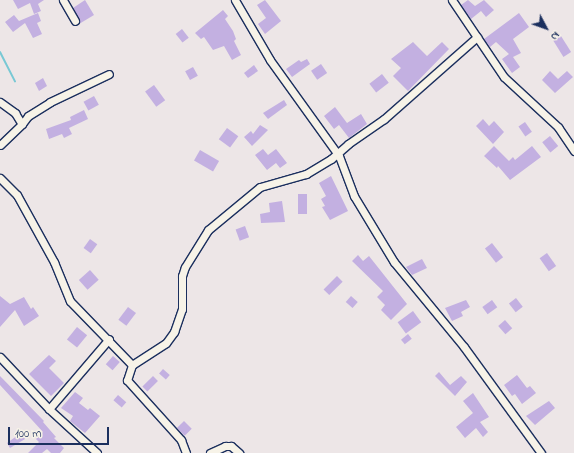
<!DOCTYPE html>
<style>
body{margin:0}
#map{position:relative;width:574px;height:453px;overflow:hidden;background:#ede6e7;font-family:"Indie Flower",sans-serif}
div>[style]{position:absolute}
.stream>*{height:2px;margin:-1px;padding:0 1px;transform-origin:1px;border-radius:1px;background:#78c8d4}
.building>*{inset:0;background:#c3b0e1;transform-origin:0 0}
.roads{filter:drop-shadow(1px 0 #1b2f5e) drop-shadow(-1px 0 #1b2f5e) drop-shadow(0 1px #1b2f5e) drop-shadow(0 -1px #1b2f5e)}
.street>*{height:7px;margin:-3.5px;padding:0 3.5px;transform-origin:3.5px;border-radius:3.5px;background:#f7f3e8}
span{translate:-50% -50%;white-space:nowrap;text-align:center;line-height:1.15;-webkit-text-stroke:3.5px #f7f3e8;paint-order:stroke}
.north{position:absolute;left:526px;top:8px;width:40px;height:40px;-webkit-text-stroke:3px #f7f3e8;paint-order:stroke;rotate:131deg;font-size:11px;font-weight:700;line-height:16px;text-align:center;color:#1b2f5e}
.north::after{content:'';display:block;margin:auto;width:14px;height:18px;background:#1b2f5e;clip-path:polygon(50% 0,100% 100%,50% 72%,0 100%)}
.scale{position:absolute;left:8px;top:427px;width:101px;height:18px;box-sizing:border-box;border:2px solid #1b2f5e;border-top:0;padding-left:5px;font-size:12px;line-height:14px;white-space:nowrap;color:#1b2f5e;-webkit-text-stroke:3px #f7f3e8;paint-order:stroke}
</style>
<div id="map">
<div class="stream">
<i style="left:0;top:52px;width:33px;rotate:63deg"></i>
</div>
<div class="building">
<i style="clip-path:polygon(13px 0,44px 0,38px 4px,41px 11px,34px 14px,30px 3px,18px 9px)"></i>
<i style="clip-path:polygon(85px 0,94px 15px,79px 24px,73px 8px)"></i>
<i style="clip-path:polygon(265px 0,281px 21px,265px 34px,258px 24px,266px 18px,257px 5px)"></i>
<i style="clip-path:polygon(468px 0,475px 6px,484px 0,494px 10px,486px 17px,481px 11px,471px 19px,461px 5px)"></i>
<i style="clip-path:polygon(223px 10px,228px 16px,225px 19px,233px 31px,236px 39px,234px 41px,241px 55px,232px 60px,224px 46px,213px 50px,204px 37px,201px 39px,195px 33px)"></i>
<i style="clip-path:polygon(38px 13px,41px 21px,37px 23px,42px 34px,33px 38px,25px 23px,13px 32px,5px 22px,14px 15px,19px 21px)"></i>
<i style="clip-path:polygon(519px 13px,529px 27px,513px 39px,521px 53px,513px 57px,520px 67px,512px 73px,502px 59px,509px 54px,496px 42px,490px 47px,484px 39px)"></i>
<i style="left:182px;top:29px;width:11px;height:8px;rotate:52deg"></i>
<i style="left:561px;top:36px;width:19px;height:9px;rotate:58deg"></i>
<i style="clip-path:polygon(413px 42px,427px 56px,442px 42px,449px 49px,408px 91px,393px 76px,401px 68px,391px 59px)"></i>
<i style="clip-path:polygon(307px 59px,310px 64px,292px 77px,286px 69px,299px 60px,301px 62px)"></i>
<i style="left:321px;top:64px;width:11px;height:12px;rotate:56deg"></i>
<i style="clip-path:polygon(254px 65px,258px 71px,248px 78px,244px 73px)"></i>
<i style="left:193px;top:67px;width:10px;height:9px;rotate:61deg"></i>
<i style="clip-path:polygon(550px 71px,558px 79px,567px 71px,573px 77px,555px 93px,542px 80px)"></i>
<i style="left:382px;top:74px;width:11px;height:16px;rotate:52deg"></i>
<i style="clip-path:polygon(43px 78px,47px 86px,39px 91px,35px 83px)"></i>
<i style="left:154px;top:85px;width:19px;height:11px;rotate:54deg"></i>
<i style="left:94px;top:96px;width:10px;height:12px;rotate:61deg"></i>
<i style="clip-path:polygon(284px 100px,287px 105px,268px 119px,263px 113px)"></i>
<i style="clip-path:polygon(335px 107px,347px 123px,361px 114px,367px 124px,349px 138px,339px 125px,334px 129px,324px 116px)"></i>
<i style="clip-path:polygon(84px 110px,88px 119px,69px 128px,72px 134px,64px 138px,62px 134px,49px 139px,46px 129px,71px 120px,70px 117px)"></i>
<i style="clip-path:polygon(483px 119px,489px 126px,494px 121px,504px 132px,493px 144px,476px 126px)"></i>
<i style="left:525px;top:122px;width:12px;height:8px;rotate:55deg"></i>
<i style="clip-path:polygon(260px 125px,268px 130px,252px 146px,244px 137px,251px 131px,253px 134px)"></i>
<i style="left:227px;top:128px;width:14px;height:14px;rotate:36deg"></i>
<i style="left:550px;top:136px;width:13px;height:10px;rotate:51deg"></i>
<i style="clip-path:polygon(494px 146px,509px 161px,513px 157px,515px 160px,532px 146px,541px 157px,510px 180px,498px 166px,497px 168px,484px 156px)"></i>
<i style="clip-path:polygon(263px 149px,268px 155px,276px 149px,287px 163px,280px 168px,276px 163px,267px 170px,255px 155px)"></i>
<i style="left:200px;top:150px;width:22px;height:12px;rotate:30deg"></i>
<i style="clip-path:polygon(331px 176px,348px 211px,330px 220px,322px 207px,325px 206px,321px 199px,326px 196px,319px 183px)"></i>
<i style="left:298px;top:194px;width:9px;height:20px"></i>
<i style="clip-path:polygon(282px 201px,285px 222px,261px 223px,260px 214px,270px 212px,269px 203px)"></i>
<i style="left:245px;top:226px;width:12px;height:10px;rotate:70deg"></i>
<i style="left:90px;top:239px;width:9px;height:11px;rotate:36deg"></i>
<i style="left:492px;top:243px;width:18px;height:9px;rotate:52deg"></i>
<i style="left:547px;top:253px;width:16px;height:9px;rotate:55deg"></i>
<i style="clip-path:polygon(358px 255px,363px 261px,369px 256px,407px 304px,391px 320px,381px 310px,385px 305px,377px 297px,383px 291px,352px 261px)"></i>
<i style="clip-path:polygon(422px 259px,427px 268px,412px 275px,406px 267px)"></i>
<i style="left:90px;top:270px;width:13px;height:15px;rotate:48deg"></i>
<i style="left:337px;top:276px;width:8px;height:19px;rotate:45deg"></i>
<i style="clip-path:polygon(0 296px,10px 304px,24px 297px,31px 309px,33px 307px,39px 316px,24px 326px,15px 310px,0 327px)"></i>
<i style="left:351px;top:296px;width:9px;height:8px;rotate:41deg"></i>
<i style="left:516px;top:298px;width:11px;height:9px;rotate:52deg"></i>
<i style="clip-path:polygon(466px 300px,470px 307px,461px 312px,463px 316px,452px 321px,445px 308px)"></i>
<i style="left:492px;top:300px;width:9px;height:12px;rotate:54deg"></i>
<i style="left:128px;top:307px;width:10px;height:16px;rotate:37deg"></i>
<i style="left:413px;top:311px;width:14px;height:19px;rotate:54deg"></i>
<i style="left:505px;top:320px;width:11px;height:9px;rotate:49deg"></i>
<i style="left:77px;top:327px;width:13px;height:16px;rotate:39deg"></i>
<i style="left:408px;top:334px;width:6px;height:9px;rotate:51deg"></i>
<i style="clip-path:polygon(49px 355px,56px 361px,49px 368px,64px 383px,51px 396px,29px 374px)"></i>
<i style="left:113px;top:356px;width:9px;height:11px;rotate:41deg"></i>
<i style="left:163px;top:369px;width:9px;height:6px;rotate:41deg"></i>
<i style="clip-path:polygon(439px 372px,450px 385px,461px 376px,467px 382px,455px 396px,435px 376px)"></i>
<i style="clip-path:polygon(517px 375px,527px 388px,530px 386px,536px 393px,522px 404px,515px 394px,512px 396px,504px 385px)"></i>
<i style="clip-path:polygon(0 376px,44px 421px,43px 422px,56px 437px,54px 438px,64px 448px,60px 453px,51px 453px,47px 449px,42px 453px,28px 453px,39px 442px,36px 439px,43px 432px,0 385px)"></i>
<i style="left:153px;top:376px;width:7px;height:15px;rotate:45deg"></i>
<i style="clip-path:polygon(75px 392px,83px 398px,79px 403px,88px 410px,90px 408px,100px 416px,85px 433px,70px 421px,73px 416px,61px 408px)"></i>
<i style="clip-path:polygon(473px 393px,489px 417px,480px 422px,488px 432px,483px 437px,476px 428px,465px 438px,456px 427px,473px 413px,463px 401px)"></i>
<i style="left:118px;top:395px;width:11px;height:7px;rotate:41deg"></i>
<i style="clip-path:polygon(549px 401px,555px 408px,535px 425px,526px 416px)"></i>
<i style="left:184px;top:421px;width:11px;height:10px;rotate:45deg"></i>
<i style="clip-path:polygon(21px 433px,25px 439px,10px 448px,7px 443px)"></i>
</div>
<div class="roads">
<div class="street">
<i style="left:63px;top:0;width:24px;rotate:60deg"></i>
<i style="left:235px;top:0;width:69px;rotate:59.7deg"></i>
<i style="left:270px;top:60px;width:118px;rotate:54.3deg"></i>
<i style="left:339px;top:156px;width:43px;rotate:69.4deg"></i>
<i style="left:354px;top:196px;width:77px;rotate:58.8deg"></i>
<i style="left:394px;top:262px;width:110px;rotate:50.5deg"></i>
<i style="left:464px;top:347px;width:131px;rotate:54deg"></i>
<i style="left:452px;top:0;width:93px;rotate:56deg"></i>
<i style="left:504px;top:77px;width:74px;rotate:42.8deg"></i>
<i style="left:558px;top:127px;width:29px;rotate:56deg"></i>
<i style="left:0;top:102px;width:19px;rotate:36deg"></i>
<i style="left:15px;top:113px;width:13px;rotate:58deg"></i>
<i style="left:22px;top:124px;width:30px;rotate:136deg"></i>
<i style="left:22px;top:124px;width:10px;rotate:-53deg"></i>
<i style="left:28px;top:116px;width:26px;rotate:-32deg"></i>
<i style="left:50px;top:102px;width:65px;rotate:-25.4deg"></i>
<i style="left:0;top:178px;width:24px;rotate:45deg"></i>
<i style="left:17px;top:195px;width:77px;rotate:61.1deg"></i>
<i style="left:54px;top:262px;width:42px;rotate:67.7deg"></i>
<i style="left:70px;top:301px;width:89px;rotate:45.9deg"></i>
<i style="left:132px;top:365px;width:16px;rotate:108deg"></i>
<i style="left:127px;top:380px;width:81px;rotate:48deg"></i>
<i style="left:181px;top:440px;width:14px;rotate:69deg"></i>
<i style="left:0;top:357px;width:71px;rotate:46.7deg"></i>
<i style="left:49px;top:409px;width:65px;rotate:42.5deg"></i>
<i style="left:132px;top:365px;width:40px;rotate:-32.9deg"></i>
<i style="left:166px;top:343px;width:14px;rotate:-54deg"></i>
<i style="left:174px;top:332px;width:24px;rotate:-71deg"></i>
<i style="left:182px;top:309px;width:33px;rotate:-90deg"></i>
<i style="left:182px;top:276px;width:9px;rotate:-72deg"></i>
<i style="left:185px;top:267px;width:44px;rotate:-58.1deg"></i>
<i style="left:208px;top:230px;width:67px;rotate:-39.6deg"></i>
<i style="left:260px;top:187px;width:48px;rotate:-15.8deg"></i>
<i style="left:306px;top:174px;width:29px;rotate:-31deg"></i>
<i style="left:331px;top:159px;width:23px;rotate:-41deg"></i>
<i style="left:348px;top:144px;width:44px;rotate:-34.8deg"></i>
<i style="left:384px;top:119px;width:124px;rotate:-41.4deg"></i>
<i style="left:49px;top:409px;width:92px;rotate:-49.4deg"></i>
<i style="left:210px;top:453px;width:17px;rotate:-25deg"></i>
<i style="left:225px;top:446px;width:6px"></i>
<i style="left:231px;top:446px;width:11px;rotate:41deg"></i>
</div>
</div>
<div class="north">N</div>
<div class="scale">100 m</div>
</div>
